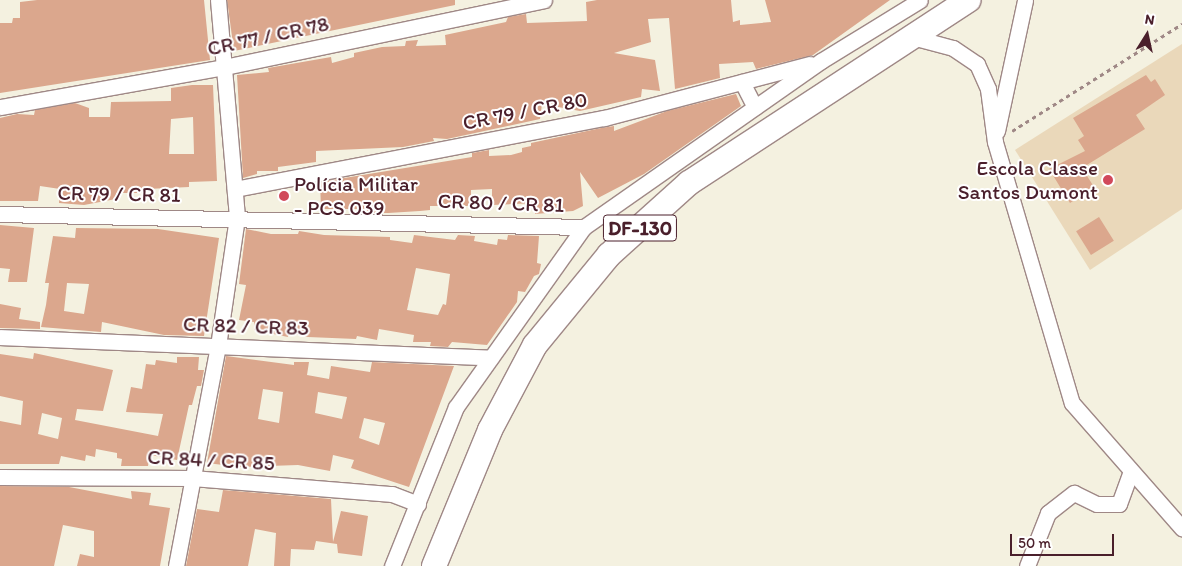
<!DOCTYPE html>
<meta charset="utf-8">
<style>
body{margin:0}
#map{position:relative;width:1182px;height:566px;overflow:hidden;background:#f4f1e0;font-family:Itim,sans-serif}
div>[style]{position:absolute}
.built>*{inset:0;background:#ead8ba}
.building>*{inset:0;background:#dba78d;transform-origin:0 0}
.path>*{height:2.5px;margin-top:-1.25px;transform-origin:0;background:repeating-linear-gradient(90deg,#9f8886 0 4px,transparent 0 8px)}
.roads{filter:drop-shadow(1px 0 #9f8886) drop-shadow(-1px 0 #9f8886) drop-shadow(0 1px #9f8886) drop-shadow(0 -1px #9f8886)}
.minor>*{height:15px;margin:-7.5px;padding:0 7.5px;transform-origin:7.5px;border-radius:7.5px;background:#fff}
.primary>*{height:24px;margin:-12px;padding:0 12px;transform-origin:12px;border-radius:12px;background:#fff}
.dots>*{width:14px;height:14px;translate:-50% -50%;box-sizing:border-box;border:2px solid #fff;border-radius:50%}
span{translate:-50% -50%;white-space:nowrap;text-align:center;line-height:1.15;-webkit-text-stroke:4px #fff;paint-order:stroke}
.shield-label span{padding:1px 4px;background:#fff;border:1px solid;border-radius:4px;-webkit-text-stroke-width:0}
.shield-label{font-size:20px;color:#4a1f2b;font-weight:700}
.street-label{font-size:21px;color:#4a1f2b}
.poi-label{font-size:21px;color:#4a1f2b}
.right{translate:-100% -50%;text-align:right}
.left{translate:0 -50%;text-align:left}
.north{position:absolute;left:1122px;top:10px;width:50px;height:50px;-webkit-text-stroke:4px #fff;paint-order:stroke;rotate:10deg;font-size:14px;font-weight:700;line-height:20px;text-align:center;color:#4a1f2b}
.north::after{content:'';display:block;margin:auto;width:18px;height:22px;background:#4a1f2b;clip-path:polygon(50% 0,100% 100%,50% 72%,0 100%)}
.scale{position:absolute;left:1010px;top:534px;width:104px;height:22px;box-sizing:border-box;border:2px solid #4a1f2b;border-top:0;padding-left:6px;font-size:15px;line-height:18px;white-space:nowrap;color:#4a1f2b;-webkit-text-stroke:4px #fff;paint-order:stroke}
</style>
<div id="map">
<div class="built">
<i style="clip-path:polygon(1182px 44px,1182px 209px,1090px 270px,1015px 150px)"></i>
</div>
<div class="building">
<i style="clip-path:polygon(37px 0,204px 0,210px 60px,0 93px,0 23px,12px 23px,13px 18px,20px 18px,20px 2px)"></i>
<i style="clip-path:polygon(227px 0,455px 0,455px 5px,234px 51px)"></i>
<i style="clip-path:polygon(597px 0,731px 0,733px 22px,740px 20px,740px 25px,771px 22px,765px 0,890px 0,813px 55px,756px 69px,753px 62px,719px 64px,720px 78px,675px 89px,669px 18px,648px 19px,651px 42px,614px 53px,655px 60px,660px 91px,642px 89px,641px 97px,580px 111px,542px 104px,540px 119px,447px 139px,433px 138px,434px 141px,403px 147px,316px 151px,316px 162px,278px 167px,278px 171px,257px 171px,257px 174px,243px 178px,237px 75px,269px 72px,268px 68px,331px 57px,332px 63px,354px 57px,354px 53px,382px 47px,405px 46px,406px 41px,418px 40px,416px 46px,446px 45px,445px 35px,506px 22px,508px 17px,526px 14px,527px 23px,587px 21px,586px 2px)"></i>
<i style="clip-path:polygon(1146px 75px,1151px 82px,1155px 79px,1165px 95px,1136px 115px,1145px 129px,1082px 168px,1094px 187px,1070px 203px,1049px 169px,1085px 151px,1078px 140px,1084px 136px,1073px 118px)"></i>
<i style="clip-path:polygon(evenodd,192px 85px,213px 85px,217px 181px,189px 182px,189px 187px,147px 189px,147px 193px,116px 193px,116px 199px,84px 205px,59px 203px,60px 189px,40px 186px,38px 201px,0 201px,0 118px,17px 114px,34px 115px,35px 110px,75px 103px,89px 108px,89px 117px,110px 117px,111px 102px,171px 101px,171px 88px,192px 85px,193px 117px,194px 154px,169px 154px,171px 119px,193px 117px)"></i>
<i style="clip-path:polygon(736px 94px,741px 106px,644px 174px,598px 198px,580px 172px,583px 206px,573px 211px,535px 214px,535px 203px,492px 205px,492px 189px,471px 190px,471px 206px,430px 206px,430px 210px,420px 211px,388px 213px,367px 213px,367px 209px,321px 209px,320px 182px,472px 157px,472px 153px,489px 150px,489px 156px,511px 155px,522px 152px,522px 148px,531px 146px,531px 143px,601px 128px,614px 126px,614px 131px,667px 111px)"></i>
<i style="left:1099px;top:217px;width:28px;height:27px;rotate:58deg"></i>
<i style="clip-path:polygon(0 225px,34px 228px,27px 282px,8px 282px,10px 269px,0 268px)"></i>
<i style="clip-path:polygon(evenodd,76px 228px,158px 229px,219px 238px,204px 336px,164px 335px,102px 322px,101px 332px,41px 327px,46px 305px,49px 283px,45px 283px,53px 236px,75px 238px,76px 228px,67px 283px,89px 284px,84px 314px,64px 311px,67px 283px)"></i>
<i style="clip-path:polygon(evenodd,246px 229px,271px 234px,298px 234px,299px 231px,324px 235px,390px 237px,390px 240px,412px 243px,414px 235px,455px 240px,458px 235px,475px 236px,474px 241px,497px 245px,498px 239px,507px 240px,508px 235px,539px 236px,537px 263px,541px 264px,539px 274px,534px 276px,525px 292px,518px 291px,517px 302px,487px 345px,452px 342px,448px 347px,430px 346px,431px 342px,413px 342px,414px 335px,379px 329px,377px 340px,357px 336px,356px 339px,308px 337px,289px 333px,288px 337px,254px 330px,254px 322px,239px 320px,246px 285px,239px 284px,246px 229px,416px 268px,450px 274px,446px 305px,443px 304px,438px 315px,407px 310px,416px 268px)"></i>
<i style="clip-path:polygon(0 304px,21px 308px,19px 319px,40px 322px,40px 329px,0 328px)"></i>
<i style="clip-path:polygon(evenodd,34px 353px,113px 370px,103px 411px,77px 409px,75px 420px,158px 436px,163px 414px,126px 412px,131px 387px,142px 389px,146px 364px,155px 365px,156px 360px,177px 363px,177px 357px,199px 357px,198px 370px,204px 370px,201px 386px,197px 386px,192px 405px,189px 405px,177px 460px,150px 455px,148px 466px,121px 466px,122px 459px,117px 458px,117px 453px,96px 449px,95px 457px,86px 455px,85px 461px,61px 456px,59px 464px,0 464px,0 421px,21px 425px,23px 401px,0 396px,0 354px,33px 359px,34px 353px,42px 413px,62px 418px,58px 439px,38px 434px,42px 413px)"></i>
<i style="clip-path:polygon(evenodd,226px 356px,294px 365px,294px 362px,309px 362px,307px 375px,329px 379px,331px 366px,370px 372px,372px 362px,454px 366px,409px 487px,351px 468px,354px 460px,333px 455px,330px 471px,298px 465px,239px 467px,207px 463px,226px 356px,263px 389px,283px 392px,279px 423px,258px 419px,263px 389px,226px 356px,318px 392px,347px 397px,342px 419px,315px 413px,318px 392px,226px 356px,364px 418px,385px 423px,379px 445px,359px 438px,364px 418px)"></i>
<i style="clip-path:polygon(0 486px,69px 487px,132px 499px,131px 491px,151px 493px,149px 505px,170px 508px,160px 566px,77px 566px,80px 554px,94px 557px,94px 531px,63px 525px,54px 566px,0 566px)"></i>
<i style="clip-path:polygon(223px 490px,331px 499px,333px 542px,341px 511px,368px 516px,362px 556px,338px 553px,337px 544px,316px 541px,314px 550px,291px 549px,290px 566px,274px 566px,276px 533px,255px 529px,248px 566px,186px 566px,197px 509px,219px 512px)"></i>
</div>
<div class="path">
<i style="left:1012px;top:131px;width:201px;rotate:-32.2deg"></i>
</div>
<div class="roads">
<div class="minor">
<i style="left:912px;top:37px;width:42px;rotate:15deg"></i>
<i style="left:953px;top:48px;width:29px;rotate:34deg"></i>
<i style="left:977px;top:64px;width:27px;rotate:66deg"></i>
<i style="left:988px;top:89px;width:53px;rotate:82.5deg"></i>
<i style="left:995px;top:142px;width:272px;rotate:73.6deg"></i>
<i style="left:1072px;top:403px;width:167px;rotate:48.7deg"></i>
<i style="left:742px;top:82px;width:28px;rotate:63deg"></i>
<i style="left:0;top:107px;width:228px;rotate:-10.1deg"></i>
<i style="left:224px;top:67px;width:327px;rotate:-11.8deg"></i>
<i style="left:997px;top:131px;width:134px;rotate:-77.9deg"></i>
<i style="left:235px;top:189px;width:376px;rotate:-10.9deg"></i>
<i style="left:604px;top:118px;width:213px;rotate:-14.7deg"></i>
<i style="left:0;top:214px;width:584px;rotate:1.28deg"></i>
<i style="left:0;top:337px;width:491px;rotate:2.4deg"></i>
<i style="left:0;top:477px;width:192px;rotate:0.3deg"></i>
<i style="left:192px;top:478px;width:201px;rotate:4.6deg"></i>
<i style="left:392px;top:494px;width:28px;rotate:21deg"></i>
<i style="left:176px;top:566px;width:224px;rotate:-79.2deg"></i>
<i style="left:218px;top:346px;width:130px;rotate:-81.6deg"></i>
<i style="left:237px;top:217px;width:218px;rotate:-95deg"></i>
<i style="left:392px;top:566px;width:171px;rotate:-68.1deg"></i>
<i style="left:456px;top:407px;width:221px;rotate:-54.6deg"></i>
<i style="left:584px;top:227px;width:289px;rotate:-35deg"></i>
<i style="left:821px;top:61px;width:116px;rotate:-31.6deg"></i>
<i style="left:1027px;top:566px;width:57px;rotate:-68.4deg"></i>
<i style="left:1048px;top:513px;width:33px;rotate:-38deg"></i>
<i style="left:1074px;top:493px;width:25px;rotate:26deg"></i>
<i style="left:1097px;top:504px;width:22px"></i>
<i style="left:1119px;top:504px;width:35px;rotate:-70deg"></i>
</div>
<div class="primary">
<i style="left:434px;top:566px;width:147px;rotate:-67.6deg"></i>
<i style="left:490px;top:430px;width:96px;rotate:-62.1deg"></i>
<i style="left:535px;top:345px;width:117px;rotate:-50.6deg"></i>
<i style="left:609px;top:255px;width:108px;rotate:-42deg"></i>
<i style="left:689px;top:183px;width:334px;rotate:-33.2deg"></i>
</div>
</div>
<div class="dots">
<i style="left:1108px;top:180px;background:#d1495b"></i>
<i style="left:284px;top:196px;background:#d1495b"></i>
</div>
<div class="shield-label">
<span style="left:640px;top:228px">DF-130</span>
</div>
<div class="street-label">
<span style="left:268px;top:36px;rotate:-12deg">CR 77 / CR 78</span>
<span style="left:525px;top:111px;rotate:-11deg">CR 79 / CR 80</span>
<span style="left:119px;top:194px;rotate:1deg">CR 79 / CR 81</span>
<span style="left:501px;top:203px;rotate:2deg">CR 80 / CR 81</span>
<span style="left:246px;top:326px;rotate:2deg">CR 82 / CR 83</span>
<span style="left:211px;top:460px;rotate:3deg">CR 84 / CR 85</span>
</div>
<div class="poi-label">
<span class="right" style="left:1098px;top:180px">Escola Classe<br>Santos Dumont</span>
<span class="left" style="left:294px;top:196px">Polícia Militar<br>- PCS 039</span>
</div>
<div class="north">N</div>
<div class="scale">50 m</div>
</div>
